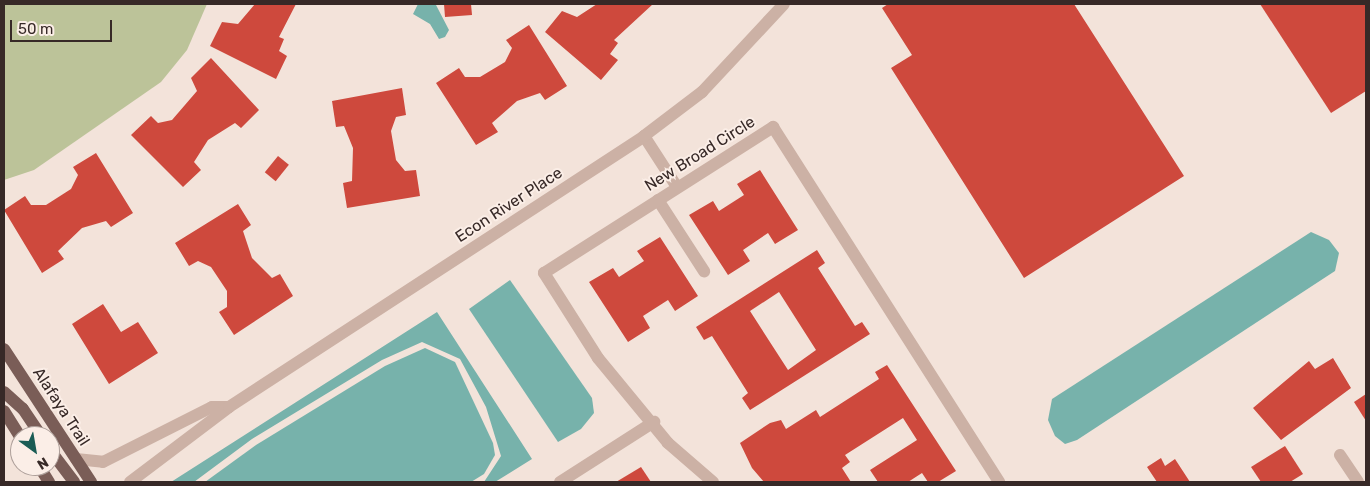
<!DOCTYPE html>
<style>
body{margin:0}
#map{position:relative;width:1370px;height:486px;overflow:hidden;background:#f3e3da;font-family:Rubik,sans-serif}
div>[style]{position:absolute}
.green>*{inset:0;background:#bcc399}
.water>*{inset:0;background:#77b2ab}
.building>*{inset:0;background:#ce493d;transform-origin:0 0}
.minor>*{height:12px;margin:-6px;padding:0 6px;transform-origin:6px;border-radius:6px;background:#ccb1a5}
.major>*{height:12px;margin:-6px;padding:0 6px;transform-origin:6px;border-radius:6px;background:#7a5d57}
span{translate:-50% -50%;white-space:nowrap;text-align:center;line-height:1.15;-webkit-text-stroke:4px #fbeee7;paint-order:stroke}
.street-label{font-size:16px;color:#372927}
.frame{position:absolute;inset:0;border:5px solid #372927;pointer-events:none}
.north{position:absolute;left:10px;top:426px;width:50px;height:50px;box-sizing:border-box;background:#fbeee7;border:1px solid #ad9f9a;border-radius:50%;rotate:148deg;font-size:14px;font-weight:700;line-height:20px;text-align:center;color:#372927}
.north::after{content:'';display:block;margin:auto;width:18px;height:22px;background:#1a5c55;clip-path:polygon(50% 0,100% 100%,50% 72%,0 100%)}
.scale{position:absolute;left:10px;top:20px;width:102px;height:22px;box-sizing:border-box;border:2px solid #372927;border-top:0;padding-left:6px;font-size:15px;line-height:18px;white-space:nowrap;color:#372927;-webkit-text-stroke:4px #fbeee7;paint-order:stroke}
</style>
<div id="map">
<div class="green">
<i style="clip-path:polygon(4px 4px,207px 4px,187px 50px,161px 82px,34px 170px,4px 180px)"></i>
</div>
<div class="water">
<i style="clip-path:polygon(418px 4px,436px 5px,449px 30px,445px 37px,439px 39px,430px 24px,413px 14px)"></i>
<i style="clip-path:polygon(1311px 232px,1329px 240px,1339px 253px,1335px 271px,1077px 440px,1065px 444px,1055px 436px,1048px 420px,1052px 399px)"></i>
<i style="clip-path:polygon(510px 280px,592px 398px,594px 413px,581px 429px,558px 442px,469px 309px)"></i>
<i style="clip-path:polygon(437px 312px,532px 459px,495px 482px,484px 482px,501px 456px,486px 407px,460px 359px,422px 342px,382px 360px,252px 439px,194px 482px,171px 482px)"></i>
<i style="clip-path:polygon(425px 348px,455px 362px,493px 443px,495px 455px,484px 474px,471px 482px,205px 482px,256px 445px,385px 366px)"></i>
</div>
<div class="building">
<i style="clip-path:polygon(255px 4px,296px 4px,279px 37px,284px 39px,279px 51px,287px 56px,276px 79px,210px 46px,222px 22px,238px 24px)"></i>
<i style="clip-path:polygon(444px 4px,471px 4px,472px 15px,445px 17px)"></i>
<i style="clip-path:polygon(597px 4px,653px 4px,614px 40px,618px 43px,610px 54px,618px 60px,601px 80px,545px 32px,562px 11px,577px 17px)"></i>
<i style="clip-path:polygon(888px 4px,1074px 4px,1184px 176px,1024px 278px,891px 68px,912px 55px,882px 8px)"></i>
<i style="clip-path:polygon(1260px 4px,1366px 4px,1366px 91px,1331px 113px)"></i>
<i style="clip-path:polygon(529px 25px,567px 86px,545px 100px,540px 93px,517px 101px,492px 123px,498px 132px,476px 145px,436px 83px,459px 68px,465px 77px,480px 77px,505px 62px,512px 48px,506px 40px)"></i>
<i style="clip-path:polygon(211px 58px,259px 110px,241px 128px,235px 123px,208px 140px,194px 162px,201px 170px,183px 187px,131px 135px,151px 116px,158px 123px,172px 120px,197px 91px,191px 78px)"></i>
<i style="clip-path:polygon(402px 88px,406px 115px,396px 117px,391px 131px,396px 160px,405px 171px,416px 170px,420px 196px,347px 208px,343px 183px,352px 181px,353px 148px,344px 126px,336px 127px,332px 101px)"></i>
<i style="clip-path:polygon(96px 153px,133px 213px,111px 227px,106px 221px,82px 228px,58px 251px,64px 259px,42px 273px,4px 210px,25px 196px,31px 205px,46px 205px,71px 189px,78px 175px,73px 167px)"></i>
<i style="left:278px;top:156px;width:14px;height:21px;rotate:39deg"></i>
<i style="clip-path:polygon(760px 170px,798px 230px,775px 244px,768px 233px,743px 250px,750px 261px,728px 275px,689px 215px,713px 201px,719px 211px,744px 195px,737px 184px)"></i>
<i style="clip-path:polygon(238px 204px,251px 225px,243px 231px,252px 258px,272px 278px,280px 274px,293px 296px,234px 335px,219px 312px,227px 307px,227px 291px,211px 267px,198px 261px,189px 266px,175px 243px)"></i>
<i style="clip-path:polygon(660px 237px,698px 296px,675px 311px,668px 300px,643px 316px,650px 328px,628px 342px,589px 282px,613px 268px,619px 277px,644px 261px,637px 251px)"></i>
<i style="clip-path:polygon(evenodd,817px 250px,825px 263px,818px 268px,855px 326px,862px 322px,870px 334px,750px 410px,742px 398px,748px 393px,712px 336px,704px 340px,696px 327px,817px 250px,779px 292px,816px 350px,788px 370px,750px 311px,779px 292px)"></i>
<i style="clip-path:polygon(103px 304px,121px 332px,138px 322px,158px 353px,109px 384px,72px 324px)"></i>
<i style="clip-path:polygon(1333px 358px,1351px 388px,1281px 440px,1253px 408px,1309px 361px,1315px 369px)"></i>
<i style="clip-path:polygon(887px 365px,956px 471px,938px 482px,928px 482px,922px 473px,908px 482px,878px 482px,870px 470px,917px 440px,903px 418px,845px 455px,850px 462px,842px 468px,851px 482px,764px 482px,752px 468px,740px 443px,770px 423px,781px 420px,786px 429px,816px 410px,820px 417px,879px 379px,875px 372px)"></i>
<i style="clip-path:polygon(1366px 394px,1366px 421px,1354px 402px)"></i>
<i style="clip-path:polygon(1285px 446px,1303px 474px,1290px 482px,1261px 482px,1251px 467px)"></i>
<i style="clip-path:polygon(1161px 458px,1165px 466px,1175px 459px,1190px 482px,1157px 482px,1147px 467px)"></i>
<i style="clip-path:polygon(641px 467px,651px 482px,616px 482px)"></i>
</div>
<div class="minor">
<i style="left:644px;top:136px;width:61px;rotate:57.1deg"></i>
<i style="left:658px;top:200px;width:85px;rotate:57.1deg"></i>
<i style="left:1340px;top:455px;width:32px;rotate:56deg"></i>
<i style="left:76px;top:459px;width:27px;rotate:6deg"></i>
<i style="left:103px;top:462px;width:122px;rotate:-26.8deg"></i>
<i style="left:212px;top:407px;width:17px"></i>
<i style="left:130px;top:482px;width:124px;rotate:-37.1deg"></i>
<i style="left:229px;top:407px;width:496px;rotate:-33.1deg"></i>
<i style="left:644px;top:136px;width:73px;rotate:-37.2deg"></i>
<i style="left:702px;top:92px;width:120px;rotate:-47deg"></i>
<i style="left:560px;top:482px;width:112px;rotate:-32.6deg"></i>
<i style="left:713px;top:482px;width:60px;rotate:-139.1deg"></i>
<i style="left:668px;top:443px;width:110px;rotate:-129.5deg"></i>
<i style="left:598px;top:358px;width:101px;rotate:-122.4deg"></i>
<i style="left:544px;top:273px;width:272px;rotate:-32.5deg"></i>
<i style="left:773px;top:127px;width:421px;rotate:57.5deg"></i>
</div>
<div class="major">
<i style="left:4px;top:349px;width:159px;rotate:56.8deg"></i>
<i style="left:4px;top:392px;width:25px;rotate:42deg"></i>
<i style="left:23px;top:409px;width:32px;rotate:56deg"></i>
<i style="left:4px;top:411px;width:31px;rotate:58deg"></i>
<i style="left:50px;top:450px;width:40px;rotate:53deg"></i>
<i style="left:39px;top:466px;width:19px;rotate:58deg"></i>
</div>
<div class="street-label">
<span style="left:700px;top:154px;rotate:-32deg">New Broad Circle</span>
<span style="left:509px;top:205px;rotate:-33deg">Econ River Place</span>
<span style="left:61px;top:407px;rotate:57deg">Alafaya Trail</span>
</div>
<div class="frame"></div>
<div class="north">N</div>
<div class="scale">50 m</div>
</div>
